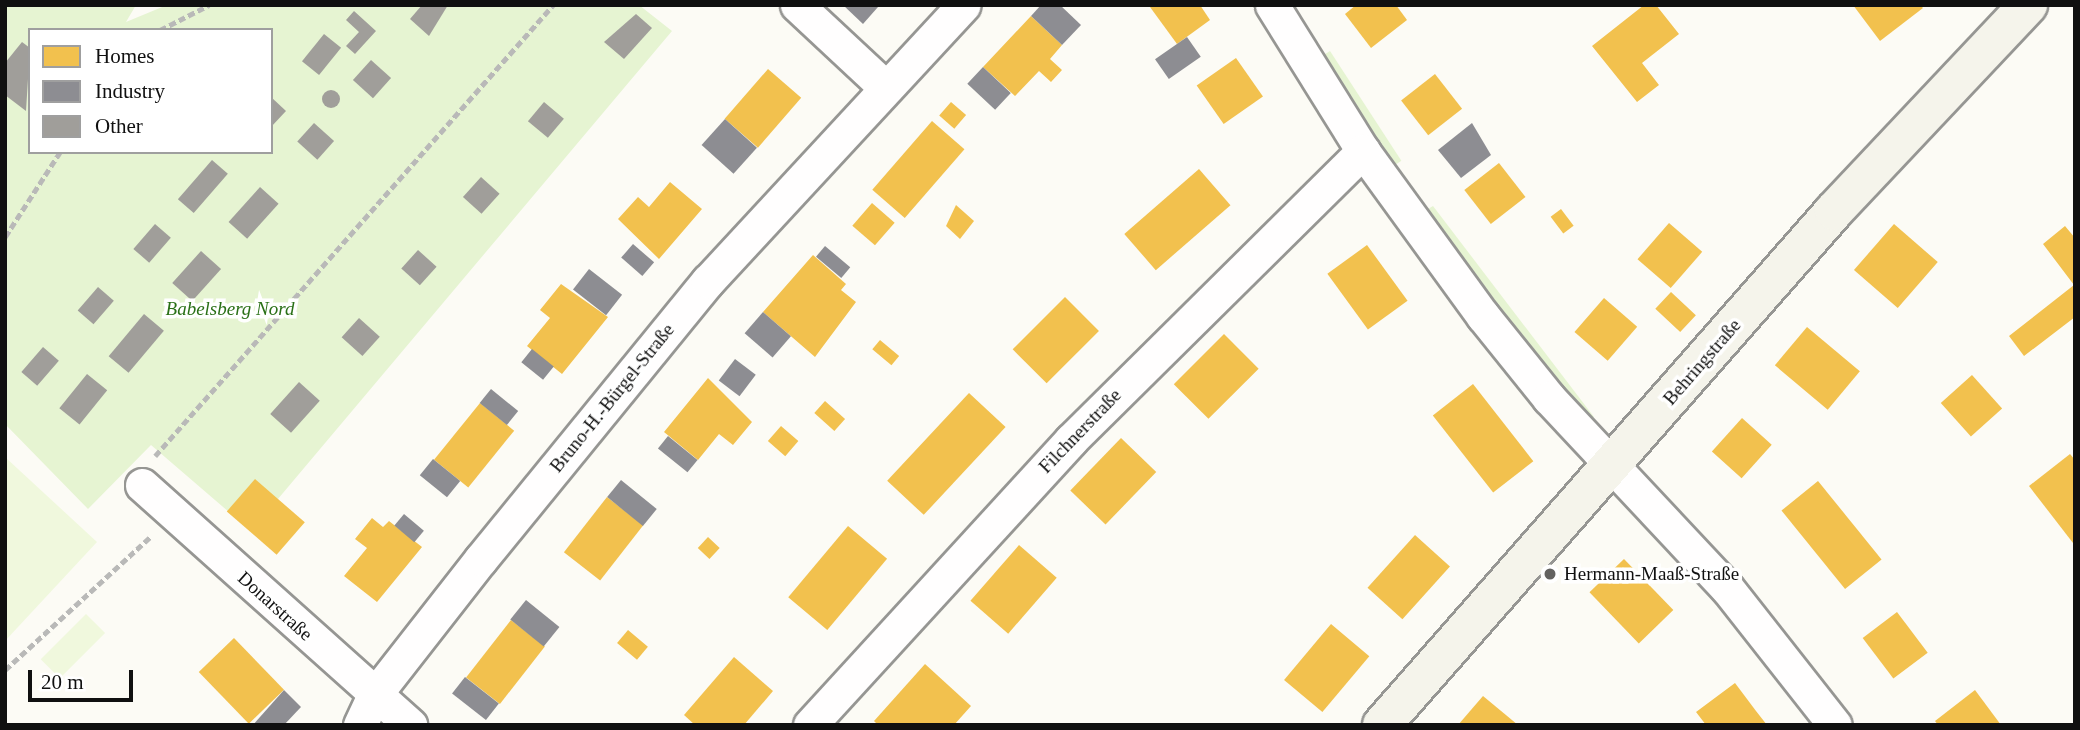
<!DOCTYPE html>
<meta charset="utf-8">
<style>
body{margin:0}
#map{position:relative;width:2080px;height:730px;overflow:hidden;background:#fcfbf5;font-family:"Times New Roman",serif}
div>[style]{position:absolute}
.green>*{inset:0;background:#e6f4d2;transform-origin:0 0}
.pitch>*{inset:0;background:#f0f8dd;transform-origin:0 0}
.homes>*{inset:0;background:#f2c14e;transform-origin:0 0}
.industry>*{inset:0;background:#8d8d92;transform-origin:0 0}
.building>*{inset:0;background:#a09e9a;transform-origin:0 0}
.round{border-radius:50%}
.path>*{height:4.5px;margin-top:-2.25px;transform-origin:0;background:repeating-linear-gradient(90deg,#b9b9b8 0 7px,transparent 0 10.5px)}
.roads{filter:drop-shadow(2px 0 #969693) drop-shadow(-2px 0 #969693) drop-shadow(0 2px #969693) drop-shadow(0 -2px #969693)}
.street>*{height:33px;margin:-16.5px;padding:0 16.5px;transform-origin:16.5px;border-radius:16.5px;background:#fffefe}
.secondary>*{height:38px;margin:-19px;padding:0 19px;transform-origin:19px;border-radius:19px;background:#f5f4eb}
.dots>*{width:19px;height:19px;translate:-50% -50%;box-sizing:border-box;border:4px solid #fff;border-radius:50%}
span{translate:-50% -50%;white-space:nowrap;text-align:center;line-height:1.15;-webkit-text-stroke:7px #fff;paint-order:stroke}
.park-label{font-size:19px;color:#2a7017;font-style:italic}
.street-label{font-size:19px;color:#101010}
.poi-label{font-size:19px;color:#101010}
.left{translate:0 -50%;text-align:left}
.frame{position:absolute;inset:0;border:7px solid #101010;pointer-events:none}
.legend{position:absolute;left:28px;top:28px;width:245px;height:126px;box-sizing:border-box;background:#fff;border:2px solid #9f9f9f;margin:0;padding:9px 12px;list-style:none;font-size:21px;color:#101010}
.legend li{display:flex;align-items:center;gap:14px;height:35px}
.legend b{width:35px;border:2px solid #9f9f9f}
.scale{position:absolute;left:28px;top:670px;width:105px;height:32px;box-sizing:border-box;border:4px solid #101010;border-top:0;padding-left:9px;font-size:21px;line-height:24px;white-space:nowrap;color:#101010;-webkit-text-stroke:5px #fff;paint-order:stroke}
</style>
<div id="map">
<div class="green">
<i style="clip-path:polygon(evenodd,5px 5px,136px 5px,126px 22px,167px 5px,639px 5px,672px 31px,251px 531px,151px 445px,88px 509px,5px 424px,5px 5px,30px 30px,271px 30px,271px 152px,30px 152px,30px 30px)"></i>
<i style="left:1330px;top:51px;width:131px;height:8px;rotate:57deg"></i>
<i style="clip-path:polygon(1433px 206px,1594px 417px,1588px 420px,1476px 276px,1428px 209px)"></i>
</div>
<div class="pitch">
<i style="clip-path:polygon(5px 457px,97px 542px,5px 641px)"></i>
<i style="left:86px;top:614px;width:27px;height:64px;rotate:45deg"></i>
</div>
<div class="homes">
<i style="clip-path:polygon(1200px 5px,1210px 20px,1177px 44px,1150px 7px)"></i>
<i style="clip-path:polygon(1356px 5px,1396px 5px,1407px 20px,1371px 48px,1345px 14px)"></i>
<i style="clip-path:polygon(1644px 5px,1656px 5px,1679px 34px,1642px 63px,1659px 85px,1637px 102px,1592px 46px)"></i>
<i style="clip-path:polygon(1853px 5px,1920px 5px,1923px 8px,1880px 41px)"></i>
<i style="clip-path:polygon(1031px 16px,1062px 45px,1050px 59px,1062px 70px,1051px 82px,1039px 71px,1015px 96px,983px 67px)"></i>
<i style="left:1236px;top:58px;width:47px;height:48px;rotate:55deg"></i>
<i style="left:768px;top:69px;width:44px;height:66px;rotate:41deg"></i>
<i style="left:1435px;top:74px;width:44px;height:43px;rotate:52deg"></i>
<i style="left:951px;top:102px;width:20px;height:18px;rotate:41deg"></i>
<i style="left:932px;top:121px;width:43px;height:91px;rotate:41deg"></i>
<i style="left:1499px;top:163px;width:43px;height:44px;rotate:52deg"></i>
<i style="left:1199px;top:169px;width:48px;height:99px;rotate:49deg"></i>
<i style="clip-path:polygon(670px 182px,702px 209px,659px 259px,618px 219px,638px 197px,649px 207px)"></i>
<i style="left:872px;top:203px;width:30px;height:30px;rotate:41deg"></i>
<i style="clip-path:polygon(956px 205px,974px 221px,960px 239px,946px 226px)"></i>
<i style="left:1561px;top:209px;width:21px;height:13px;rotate:53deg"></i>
<i style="left:1669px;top:223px;width:44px;height:48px;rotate:41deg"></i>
<i style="left:1894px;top:224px;width:58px;height:61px;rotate:41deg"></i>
<i style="clip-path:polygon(2065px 226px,2075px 238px,2075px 317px,2024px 356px,2009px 336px,2074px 285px,2043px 244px)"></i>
<i style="left:1367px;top:245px;width:69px;height:49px;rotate:54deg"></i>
<i style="clip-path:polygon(813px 255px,846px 284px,841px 290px,856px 302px,815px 357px,763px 312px)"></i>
<i style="clip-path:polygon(561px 284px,608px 317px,562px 374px,527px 346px,550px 318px,540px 310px)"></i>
<i style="left:1671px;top:292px;width:34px;height:23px;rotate:43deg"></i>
<i style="left:1065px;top:297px;width:48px;height:74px;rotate:45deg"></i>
<i style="left:1604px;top:298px;width:44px;height:45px;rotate:41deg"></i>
<i style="left:1807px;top:327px;width:69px;height:50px;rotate:40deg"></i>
<i style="left:1224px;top:334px;width:49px;height:71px;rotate:45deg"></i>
<i style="left:880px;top:340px;width:25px;height:12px;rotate:40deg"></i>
<i style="left:1972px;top:375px;width:45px;height:42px;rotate:48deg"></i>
<i style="clip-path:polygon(708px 378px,752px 422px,733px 445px,719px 434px,698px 460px,664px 432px)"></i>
<i style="left:1473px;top:384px;width:98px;height:51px;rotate:52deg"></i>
<i style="left:969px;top:393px;width:50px;height:120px;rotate:43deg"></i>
<i style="left:825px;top:401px;width:27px;height:16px;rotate:42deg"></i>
<i style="left:480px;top:403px;width:44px;height:73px;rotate:39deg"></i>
<i style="left:1742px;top:418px;width:40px;height:45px;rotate:42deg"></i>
<i style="left:781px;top:426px;width:23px;height:20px;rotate:41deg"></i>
<i style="left:1121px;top:438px;width:49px;height:73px;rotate:44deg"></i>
<i style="clip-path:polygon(2070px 454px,2075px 460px,2073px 543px,2029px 486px)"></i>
<i style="left:255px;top:479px;width:66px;height:43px;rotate:41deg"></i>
<i style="left:1818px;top:481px;width:101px;height:47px;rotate:51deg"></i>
<i style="left:607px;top:497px;width:46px;height:70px;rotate:38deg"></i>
<i style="clip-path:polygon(372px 518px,383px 527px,389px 521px,422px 547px,377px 602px,344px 576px,367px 548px,355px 539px)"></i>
<i style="left:848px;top:526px;width:51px;height:93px;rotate:40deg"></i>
<i style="left:1415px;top:535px;width:47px;height:71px;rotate:42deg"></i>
<i style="left:708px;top:537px;width:16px;height:15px;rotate:43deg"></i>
<i style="left:1019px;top:545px;width:50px;height:74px;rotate:41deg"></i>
<i style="left:1624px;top:559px;width:71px;height:48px;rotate:46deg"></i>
<i style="left:1897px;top:612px;width:51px;height:43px;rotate:53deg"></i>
<i style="left:511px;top:620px;width:43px;height:73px;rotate:38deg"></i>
<i style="left:1331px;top:624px;width:50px;height:73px;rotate:40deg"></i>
<i style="left:628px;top:630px;width:26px;height:17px;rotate:40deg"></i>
<i style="left:234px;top:638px;width:72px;height:49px;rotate:46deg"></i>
<i style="clip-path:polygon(734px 657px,773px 691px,744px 725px,695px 725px,684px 715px)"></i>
<i style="clip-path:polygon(925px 664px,971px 706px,954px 725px,878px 725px,874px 721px)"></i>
<i style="clip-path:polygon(1735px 683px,1756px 711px,1767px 725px,1706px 725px,1696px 712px)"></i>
<i style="clip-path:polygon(1975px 690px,2001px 725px,1938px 725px,1935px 721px)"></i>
<i style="clip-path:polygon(1483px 696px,1518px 725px,1458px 725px)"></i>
</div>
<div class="industry">
<i style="clip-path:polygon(843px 5px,876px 5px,878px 7px,863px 24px)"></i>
<i style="clip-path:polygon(1041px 5px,1060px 5px,1081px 25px,1062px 45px,1031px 16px)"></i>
<i style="left:1187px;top:37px;width:24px;height:39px;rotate:55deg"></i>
<i style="left:983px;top:67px;width:38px;height:23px;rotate:43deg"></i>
<i style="left:725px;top:119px;width:43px;height:35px;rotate:42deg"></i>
<i style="clip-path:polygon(1472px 123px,1491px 155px,1461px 178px,1438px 150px)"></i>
<i style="left:633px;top:244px;width:28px;height:18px;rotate:41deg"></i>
<i style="left:825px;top:246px;width:33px;height:14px;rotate:40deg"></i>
<i style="left:589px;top:269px;width:42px;height:26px;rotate:38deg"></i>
<i style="left:763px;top:312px;width:37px;height:28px;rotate:41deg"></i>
<i style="left:532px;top:349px;width:28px;height:17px;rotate:39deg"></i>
<i style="left:735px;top:359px;width:26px;height:27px;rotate:37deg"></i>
<i style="left:491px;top:389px;width:35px;height:18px;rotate:39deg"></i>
<i style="left:668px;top:436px;width:38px;height:16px;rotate:39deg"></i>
<i style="left:433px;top:459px;width:35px;height:21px;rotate:39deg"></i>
<i style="left:621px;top:480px;width:46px;height:22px;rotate:39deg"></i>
<i style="left:404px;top:514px;width:26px;height:15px;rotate:40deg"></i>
<i style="left:526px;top:600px;width:43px;height:25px;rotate:39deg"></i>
<i style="left:465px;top:677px;width:43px;height:21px;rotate:38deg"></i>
<i style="clip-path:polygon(284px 690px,301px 707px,284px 725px,253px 725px)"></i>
</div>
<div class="building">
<i style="clip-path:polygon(422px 5px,448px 5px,429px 36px,410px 19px)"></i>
<i style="clip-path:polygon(354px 11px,376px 31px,355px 54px,346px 46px,359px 32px,346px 20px)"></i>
<i style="clip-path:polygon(636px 14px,652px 28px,624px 59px,604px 42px)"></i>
<i style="left:324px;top:34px;width:22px;height:35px;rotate:39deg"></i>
<i style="clip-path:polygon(22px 42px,30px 48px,26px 111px,5px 95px,5px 63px)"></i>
<i style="left:371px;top:60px;width:27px;height:27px;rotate:42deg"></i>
<i class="round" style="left:322px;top:90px;width:18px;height:18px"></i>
<i style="clip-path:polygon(271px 97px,286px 111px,271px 127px)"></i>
<i style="left:544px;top:102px;width:26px;height:25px;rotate:40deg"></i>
<i style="left:314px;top:123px;width:27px;height:25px;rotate:42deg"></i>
<i style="left:212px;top:160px;width:21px;height:52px;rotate:41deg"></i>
<i style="left:481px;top:177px;width:25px;height:27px;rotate:42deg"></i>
<i style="left:260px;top:187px;width:25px;height:47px;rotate:42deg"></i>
<i style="left:155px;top:224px;width:21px;height:33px;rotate:41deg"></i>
<i style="left:418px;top:250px;width:25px;height:25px;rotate:42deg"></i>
<i style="left:201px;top:251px;width:27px;height:43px;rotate:42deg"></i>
<i style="left:98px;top:287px;width:21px;height:31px;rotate:41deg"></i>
<i style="left:144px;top:314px;width:26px;height:55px;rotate:40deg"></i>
<i style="left:359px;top:318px;width:28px;height:26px;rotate:42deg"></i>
<i style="left:43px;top:347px;width:21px;height:33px;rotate:41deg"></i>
<i style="left:87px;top:374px;width:26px;height:44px;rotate:39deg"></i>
<i style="left:299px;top:382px;width:28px;height:43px;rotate:42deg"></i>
</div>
<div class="path">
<i style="left:160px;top:30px;width:55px;rotate:-27deg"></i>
<i style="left:5px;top:237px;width:101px;rotate:-57.1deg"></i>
<i style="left:155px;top:456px;width:602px;rotate:-48.57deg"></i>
<i style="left:5px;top:670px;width:198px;rotate:-42.5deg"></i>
</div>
<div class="roads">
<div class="street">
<i style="left:797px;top:5px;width:119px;rotate:43deg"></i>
<i style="left:1272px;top:5px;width:172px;rotate:58.1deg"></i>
<i style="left:1363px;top:151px;width:204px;rotate:54deg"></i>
<i style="left:1483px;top:316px;width:105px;rotate:51.2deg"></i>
<i style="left:1549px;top:398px;width:260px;rotate:46.9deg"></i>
<i style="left:1727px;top:588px;width:174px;rotate:51.8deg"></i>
<i style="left:142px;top:485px;width:360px;rotate:41.8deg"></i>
<i style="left:360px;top:725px;width:31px;rotate:-65deg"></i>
<i style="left:373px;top:697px;width:175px;rotate:-52deg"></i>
<i style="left:481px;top:559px;width:359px;rotate:-50.8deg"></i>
<i style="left:708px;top:281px;width:376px;rotate:-47.2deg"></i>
<i style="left:810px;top:725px;width:386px;rotate:-47.5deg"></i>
<i style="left:1071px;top:440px;width:411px;rotate:-44.7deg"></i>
</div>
<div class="secondary">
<i style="left:1382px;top:725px;width:684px;rotate:-48.67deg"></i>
<i style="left:1834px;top:211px;width:283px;rotate:-46.7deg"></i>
</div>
</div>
<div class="dots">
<i style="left:1550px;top:574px;background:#636260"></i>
</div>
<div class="park-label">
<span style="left:230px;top:309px">Babelsberg Nord</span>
</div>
<div class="street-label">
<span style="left:1702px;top:362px;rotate:-49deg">Behringstraße</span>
<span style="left:612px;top:398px;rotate:-51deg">Bruno-H.-Bürgel-Straße</span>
<span style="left:1080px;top:431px;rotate:-46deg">Filchnerstraße</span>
<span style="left:275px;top:606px;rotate:42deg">Donarstraße</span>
</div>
<div class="poi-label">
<span class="left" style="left:1564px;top:574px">Hermann-Maaß-Straße</span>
</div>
<div class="frame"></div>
<ul class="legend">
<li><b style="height:19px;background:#f2c14e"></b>Homes</li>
<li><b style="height:19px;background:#8d8d92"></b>Industry</li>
<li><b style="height:19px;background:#a09e9a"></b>Other</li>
</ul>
<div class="scale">20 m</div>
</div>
